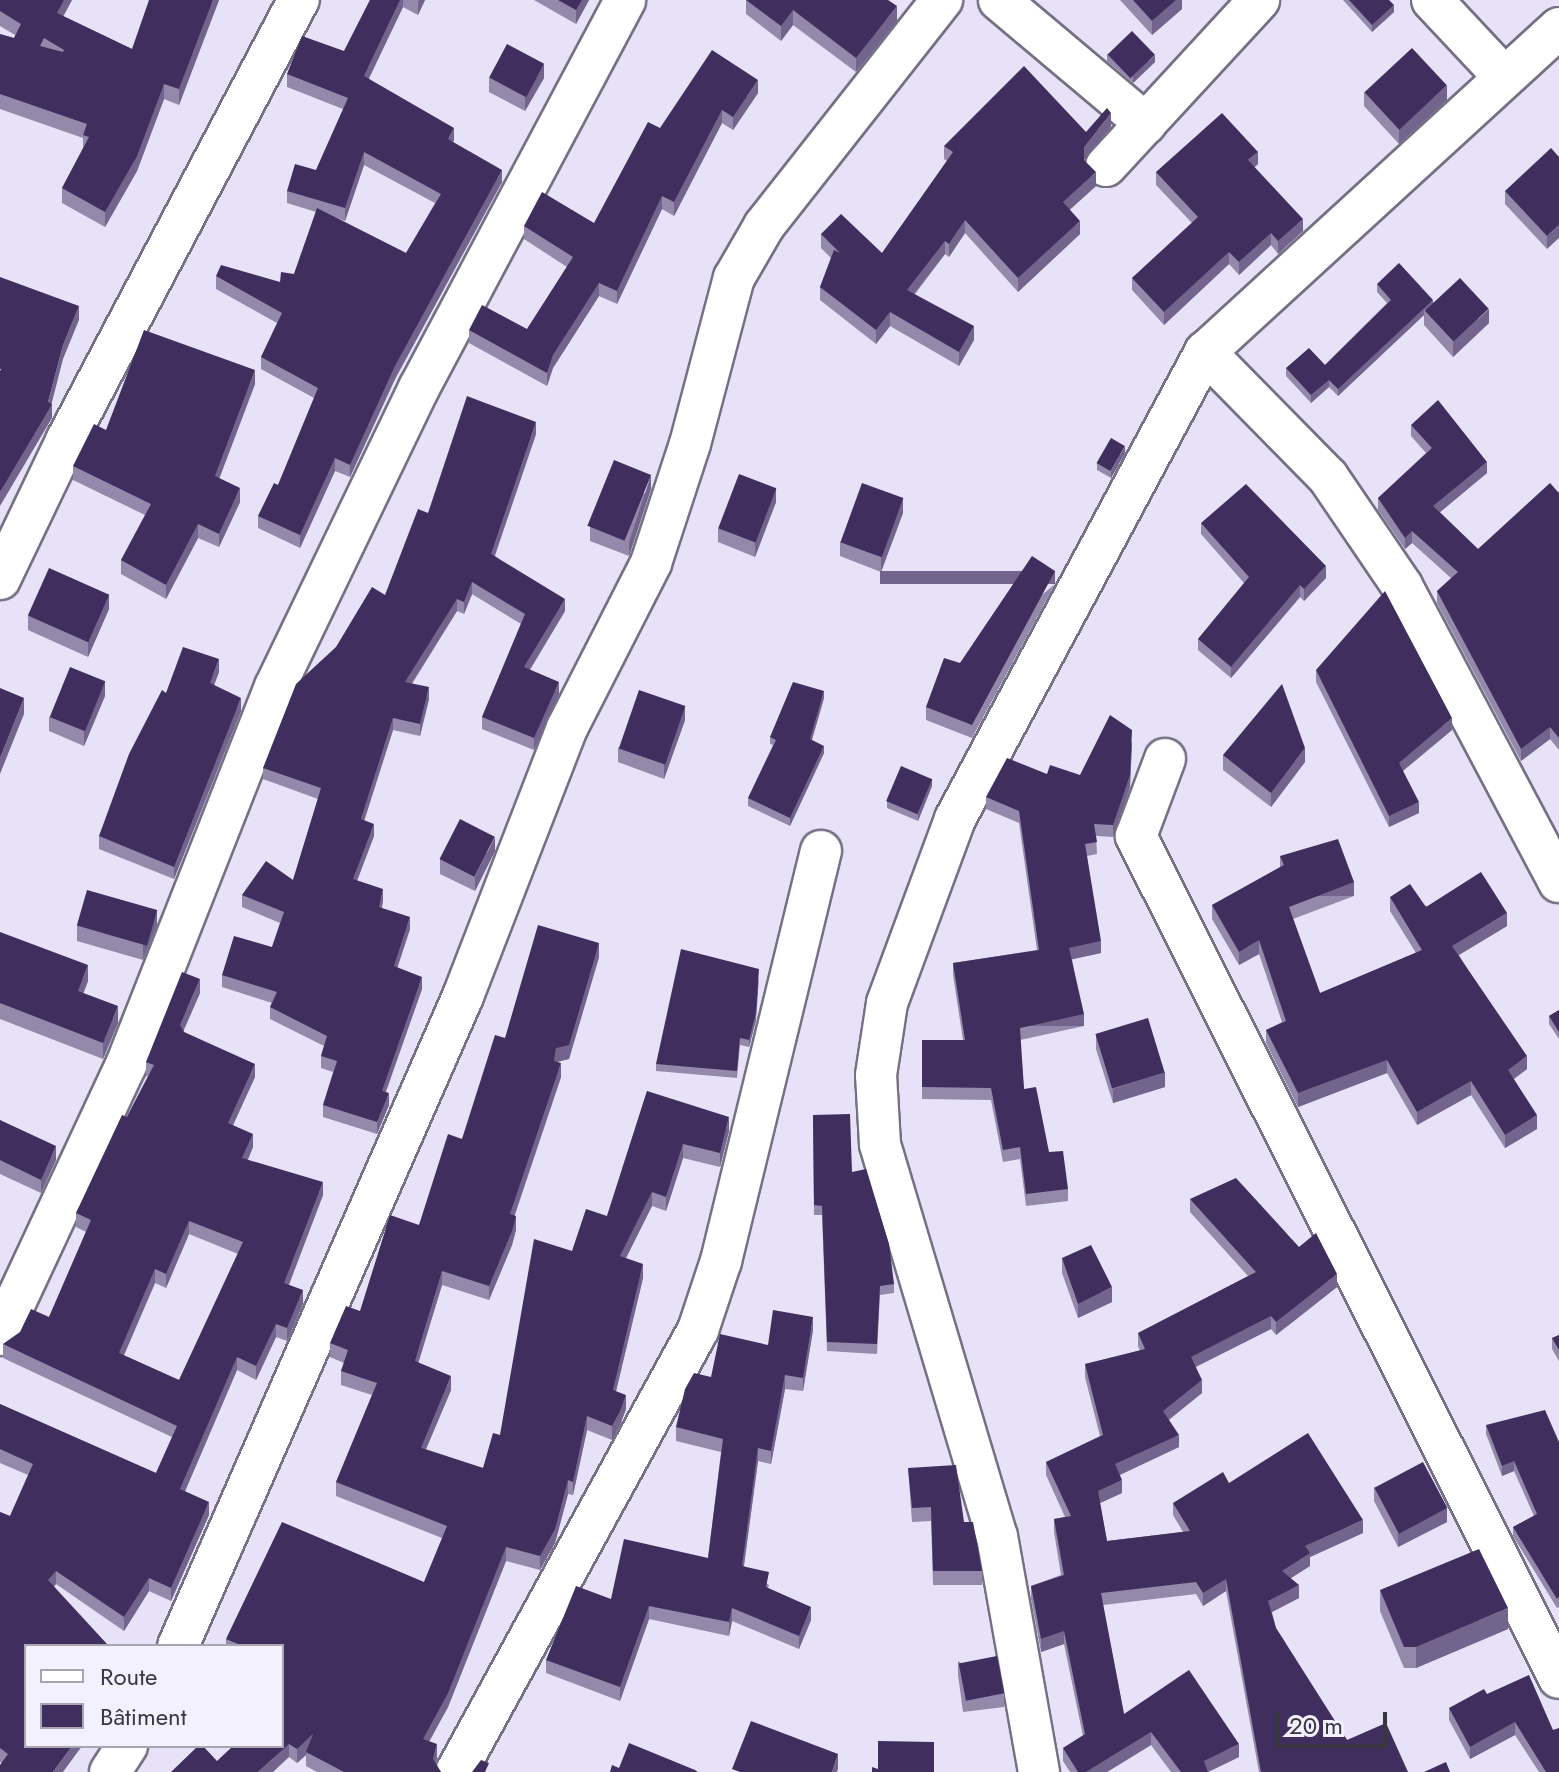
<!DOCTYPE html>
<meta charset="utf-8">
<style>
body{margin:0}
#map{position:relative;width:1559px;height:1772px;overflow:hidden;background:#e8e2f8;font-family:Jost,sans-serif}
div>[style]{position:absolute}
.roads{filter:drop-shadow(2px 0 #757083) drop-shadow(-2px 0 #757083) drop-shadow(0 2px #757083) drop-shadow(0 -2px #757083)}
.minor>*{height:40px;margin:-20px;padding:0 20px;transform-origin:20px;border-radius:20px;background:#fff}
.wall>*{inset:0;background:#9488ab}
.shaded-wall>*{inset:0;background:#72648c;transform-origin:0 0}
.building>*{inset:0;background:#3f2e5e;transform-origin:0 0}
span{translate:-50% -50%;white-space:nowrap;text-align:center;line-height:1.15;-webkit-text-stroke:8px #f4f1fe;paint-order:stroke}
.legend{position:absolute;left:24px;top:1644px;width:260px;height:104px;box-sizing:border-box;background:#f4f1fe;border:2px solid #a9a6b1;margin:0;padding:10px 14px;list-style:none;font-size:24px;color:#38363e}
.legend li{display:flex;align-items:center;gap:16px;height:40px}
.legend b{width:40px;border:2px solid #a9a6b1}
.scale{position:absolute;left:1275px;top:1712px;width:112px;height:36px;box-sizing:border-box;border:4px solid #38363e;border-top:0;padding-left:10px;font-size:24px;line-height:28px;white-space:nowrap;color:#38363e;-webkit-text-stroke:6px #f4f1fe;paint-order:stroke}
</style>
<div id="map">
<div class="roads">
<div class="minor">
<i style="left:999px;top:0;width:192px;rotate:40.1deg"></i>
<i style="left:1432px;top:0;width:105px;rotate:46.9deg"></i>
<i style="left:1559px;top:28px;width:480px;rotate:137.5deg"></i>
<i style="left:1205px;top:352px;width:175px;rotate:45.5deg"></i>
<i style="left:1328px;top:477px;width:132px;rotate:55.8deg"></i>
<i style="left:1402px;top:586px;width:335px;rotate:62.1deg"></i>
<i style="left:1106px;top:166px;width:226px;rotate:-47.3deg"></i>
<i style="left:0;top:579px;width:153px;rotate:-64.4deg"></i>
<i style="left:66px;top:441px;width:499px;rotate:-62.2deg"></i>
<i style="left:1165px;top:759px;width:82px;rotate:110.6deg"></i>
<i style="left:1136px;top:836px;width:942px;rotate:63.33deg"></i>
<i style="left:0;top:1335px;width:298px;rotate:-65deg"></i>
<i style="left:126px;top:1065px;width:406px;rotate:-68.5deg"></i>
<i style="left:275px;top:687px;width:332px;rotate:-64.3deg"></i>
<i style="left:419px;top:388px;width:439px;rotate:-62deg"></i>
<i style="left:178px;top:1646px;width:710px;rotate:-66.32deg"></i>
<i style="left:463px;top:996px;width:287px;rotate:-68.8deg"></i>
<i style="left:567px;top:728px;width:185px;rotate:-63deg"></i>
<i style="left:651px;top:563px;width:125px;rotate:-71.9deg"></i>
<i style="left:690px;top:444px;width:172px;rotate:-75.2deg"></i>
<i style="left:734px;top:278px;width:60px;rotate:-60deg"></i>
<i style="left:764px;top:226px;width:288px;rotate:-51.8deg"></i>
<i style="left:110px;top:1772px;width:31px;rotate:-57deg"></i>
<i style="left:456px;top:1772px;width:504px;rotate:-61.3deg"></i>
<i style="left:698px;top:1330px;width:73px;rotate:-71.6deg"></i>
<i style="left:721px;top:1261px;width:422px;rotate:-76.3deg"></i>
<i style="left:1039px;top:1772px;width:239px;rotate:-100.1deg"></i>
<i style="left:997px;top:1537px;width:410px;rotate:-106.6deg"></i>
<i style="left:880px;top:1144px;width:69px;rotate:-93.3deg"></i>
<i style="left:876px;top:1075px;width:73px;rotate:-81.3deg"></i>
<i style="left:887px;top:1003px;width:196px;rotate:-69.7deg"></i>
<i style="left:955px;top:819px;width:530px;rotate:-61.84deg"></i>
</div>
</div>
<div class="wall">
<i style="clip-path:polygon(0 0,72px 0,63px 16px,132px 49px,219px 0,179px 105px,164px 99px,137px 171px,105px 227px,62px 203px,62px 188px,83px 148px,83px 138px,0 109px,0 34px,14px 38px,15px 35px,0 26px)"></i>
<i style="clip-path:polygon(evenodd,370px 0,425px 0,418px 15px,403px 7px,368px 79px,454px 140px,453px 142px,502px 182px,395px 379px,350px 477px,335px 471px,300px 548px,258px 528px,258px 516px,278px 485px,314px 398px,261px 369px,261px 357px,277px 323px,216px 289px,216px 276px,280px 282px,294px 274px,316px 212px,287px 203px,287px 191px,316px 170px,343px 109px,287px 87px,287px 74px,344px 51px,370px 0,364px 165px,435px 203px,406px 253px,337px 218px,345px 221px,364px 165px)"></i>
<i style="clip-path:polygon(534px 0,589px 0,576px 24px)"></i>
<i style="clip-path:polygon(746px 0,897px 21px,856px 72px,793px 25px,781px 41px,746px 14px)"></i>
<i style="clip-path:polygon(1120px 0,1182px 0,1182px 9px,1152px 35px)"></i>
<i style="clip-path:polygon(1343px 0,1389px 0,1394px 12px,1372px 32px)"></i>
<i style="clip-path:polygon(1107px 54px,1155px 62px,1133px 83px,1107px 61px)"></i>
<i style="clip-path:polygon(489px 78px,544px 78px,525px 111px,489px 92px)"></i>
<i style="clip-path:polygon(1364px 92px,1447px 100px,1399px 144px,1364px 106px)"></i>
<i style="clip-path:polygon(758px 93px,733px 130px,722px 123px,674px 216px,662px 209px,617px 304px,599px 296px,553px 368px,547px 386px,469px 343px,469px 330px,527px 329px,567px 267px,524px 239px,524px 226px,594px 223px,660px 128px)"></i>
<i style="clip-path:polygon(1111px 127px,1084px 160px,1096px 186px,1069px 210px,1080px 234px,1018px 292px,965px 233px,949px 257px,945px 254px,915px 294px,974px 340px,959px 366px,890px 326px,876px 344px,820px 300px,820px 287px,831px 258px,821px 248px,821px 234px,882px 253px,947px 161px,944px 159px,944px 146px,1086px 132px)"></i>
<i style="clip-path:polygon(1559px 157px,1547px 249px,1505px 204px,1505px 191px)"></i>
<i style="clip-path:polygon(1258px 164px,1254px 167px,1303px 231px,1278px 254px,1271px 245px,1239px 275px,1229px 264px,1164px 325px,1132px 290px,1132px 278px,1192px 223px,1156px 185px,1156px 172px)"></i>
<i style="clip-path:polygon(1377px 284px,1433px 302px,1489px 323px,1453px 357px,1424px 325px,1424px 315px,1338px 396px,1329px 387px,1311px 403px,1286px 376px,1286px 368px,1325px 365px,1387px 303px,1377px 292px)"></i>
<i style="clip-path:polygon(255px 384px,219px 478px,240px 502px,219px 547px,198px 538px,166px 599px,121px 574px,121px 560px,145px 515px,73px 480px,73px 466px,106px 430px)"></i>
<i style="clip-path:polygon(1411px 425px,1487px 473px,1440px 512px,1478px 549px,1559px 493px,1559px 750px,1550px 739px,1521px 761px,1437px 603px,1437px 591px,1451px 578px,1412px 543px,1405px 549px,1378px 510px,1378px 498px,1426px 453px,1411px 436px)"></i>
<i style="clip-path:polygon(536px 434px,495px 556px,565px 611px,530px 670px,559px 694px,534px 750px,482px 729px,482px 717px,521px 624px,472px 594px,464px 614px,457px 611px,412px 684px,429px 699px,420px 736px,393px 730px,364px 820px,374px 836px,357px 881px,383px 901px,382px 908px,410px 929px,397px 968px,422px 989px,385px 1092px,389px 1105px,377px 1134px,323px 1117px,323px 1105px,333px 1072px,321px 1068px,321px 1056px,324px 1046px,270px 1019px,270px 1007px,272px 1003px,222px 987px,222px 975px,272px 947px,280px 923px,242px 907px,242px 895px,293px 880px,318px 799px,263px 779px,263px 768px,336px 647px,385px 595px,428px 513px)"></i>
<i style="clip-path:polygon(1125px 453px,1111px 478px,1097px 470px,1097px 463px)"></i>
<i style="clip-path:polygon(651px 489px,629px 556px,590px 541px,590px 527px)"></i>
<i style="clip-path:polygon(776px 502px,755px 557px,718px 542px,718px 528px)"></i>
<i style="clip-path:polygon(903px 513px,881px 572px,840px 556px,840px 542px)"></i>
<i style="clip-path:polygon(1201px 523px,1326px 578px,1304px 601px,1300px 597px,1231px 678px,1198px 650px,1198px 639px,1244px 583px,1201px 534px)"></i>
<i style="clip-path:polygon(1055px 584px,972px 738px,926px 720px,926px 707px,960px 663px)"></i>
<i style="clip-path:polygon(109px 609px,88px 657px,28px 630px,28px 616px)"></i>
<i style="clip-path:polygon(1316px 670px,1452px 730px,1403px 771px,1419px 813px,1389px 827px,1316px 682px)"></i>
<i style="clip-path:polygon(219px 672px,214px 685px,241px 711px,174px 879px,99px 849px,99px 836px,166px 693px)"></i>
<i style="clip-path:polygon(105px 696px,84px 746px,49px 731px,49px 717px)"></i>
<i style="clip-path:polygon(824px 698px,812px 740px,824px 753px,790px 826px,748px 806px,748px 798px,773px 745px,770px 744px,770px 737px)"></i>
<i style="clip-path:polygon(685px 720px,664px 779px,618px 762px,618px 748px)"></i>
<i style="clip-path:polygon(1132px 742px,1130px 787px,1113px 837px,1096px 836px,1097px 854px,1087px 856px,1101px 953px,1072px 959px,1084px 1026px,1020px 1040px,1024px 1089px,1049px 1152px,1068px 1189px,1068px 1201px,1026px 1206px,1020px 1159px,1003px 1162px,991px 1100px,922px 1099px,922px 1040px,963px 1040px,953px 975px,953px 963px,1037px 950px,1019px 823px,986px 809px,986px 797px,1047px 774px,1080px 775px)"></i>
<i style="clip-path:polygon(1223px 755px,1305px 762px,1271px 807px,1223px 770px)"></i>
<i style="clip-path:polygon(932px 786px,918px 821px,887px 808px,887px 801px)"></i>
<i style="clip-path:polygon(495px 851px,475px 891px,440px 874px,440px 859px)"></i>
<i style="clip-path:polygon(1280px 856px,1354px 896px,1293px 919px,1320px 993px,1416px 953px,1390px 911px,1390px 897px,1507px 926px,1459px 955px,1527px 1069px,1514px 1079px,1537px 1129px,1505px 1148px,1471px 1095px,1417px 1125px,1387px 1073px,1298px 1107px,1266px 1043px,1266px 1030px,1282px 1022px,1259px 954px,1239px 965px,1212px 919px,1212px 905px,1280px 867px)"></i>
<i style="clip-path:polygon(157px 925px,143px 960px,77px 941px,77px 926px)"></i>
<i style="clip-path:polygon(0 932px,88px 981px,83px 993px,118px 1023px,103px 1059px,0 1019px)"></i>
<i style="clip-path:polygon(599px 957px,569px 1059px,557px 1062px,561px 1077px,515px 1215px,516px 1230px,512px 1245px,489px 1300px,442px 1285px,418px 1362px,451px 1390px,426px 1449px,483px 1468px,500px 1435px,572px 1251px,607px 1216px,647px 1091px,729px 1131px,720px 1167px,683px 1158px,666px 1211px,652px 1206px,626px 1258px,643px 1278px,616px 1391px,626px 1409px,620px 1425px,612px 1440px,587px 1430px,573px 1495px,568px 1494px,555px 1543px,540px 1570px,506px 1561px,448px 1707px,429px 1741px,437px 1758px,436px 1764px,441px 1772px,317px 1772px,306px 1766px,306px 1755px,297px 1763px,289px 1757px,217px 1761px,282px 1746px,282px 1646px,226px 1646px,226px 1639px,424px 1582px,442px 1538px,336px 1496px,336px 1482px,372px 1395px,341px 1385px,341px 1371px,344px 1363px,330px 1357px,330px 1343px,360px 1311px,419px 1225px,462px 1139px,505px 1038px)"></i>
<i style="clip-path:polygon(evenodd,200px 993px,184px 1030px,184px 1032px,255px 1077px,233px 1125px,253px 1147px,248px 1160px,323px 1195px,289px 1285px,303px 1304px,287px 1341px,276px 1337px,256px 1380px,237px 1370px,185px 1491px,209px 1515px,171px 1601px,149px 1591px,124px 1631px,56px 1584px,54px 1587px,107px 1646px,26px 1746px,1px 1763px,0 1762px,0 1512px,10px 1516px,28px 1475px,0 1463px,0 1404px,156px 1473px,172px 1437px,3px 1358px,3px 1344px,49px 1317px,86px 1232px,76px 1227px,76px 1213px,148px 1076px,146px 1076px,146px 1062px,200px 993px,189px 1234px,238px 1254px,179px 1380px,123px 1355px,155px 1283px,166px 1288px,189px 1234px)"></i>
<i style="clip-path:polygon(1559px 1010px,1559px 1039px,1549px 1024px,1549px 1016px)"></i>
<i style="clip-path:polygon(756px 1020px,749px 1047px,740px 1045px,737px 1078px,656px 1071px,656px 1064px)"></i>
<i style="clip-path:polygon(1096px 1035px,1165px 1087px,1113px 1103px,1096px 1049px)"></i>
<i style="clip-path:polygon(813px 1115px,852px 1172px,894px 1284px,894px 1293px,880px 1295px,877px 1354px,827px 1351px,822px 1215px,814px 1215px)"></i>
<i style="clip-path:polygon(0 1120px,56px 1160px,41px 1193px,0 1174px)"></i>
<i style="clip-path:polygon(1190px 1199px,1337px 1287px,1276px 1335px,1271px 1329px,1196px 1367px,1202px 1393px,1169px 1420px,1179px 1447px,1120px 1475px,1122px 1493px,1100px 1503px,1107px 1541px,1183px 1532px,1173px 1515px,1173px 1503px,1229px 1483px,1363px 1533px,1310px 1557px,1310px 1566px,1290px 1578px,1299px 1598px,1272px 1612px,1276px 1628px,1347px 1740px,1408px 1772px,1259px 1772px,1226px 1591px,1203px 1606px,1196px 1594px,1103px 1605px,1124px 1714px,1239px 1757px,1208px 1772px,1171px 1772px,1151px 1745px,1107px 1772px,1070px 1772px,1063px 1761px,1063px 1748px,1083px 1736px,1064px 1644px,1041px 1652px,1031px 1599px,1031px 1586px,1061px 1575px,1054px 1532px,1054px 1519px,1065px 1517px,1046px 1475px,1046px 1462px,1100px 1436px,1085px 1377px,1085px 1364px,1140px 1351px,1138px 1346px,1138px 1333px,1248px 1276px,1190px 1212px)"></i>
<i style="clip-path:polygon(1062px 1258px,1112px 1302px,1078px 1318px,1062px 1273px)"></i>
<i style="clip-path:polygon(813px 1330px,803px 1391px,785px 1389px,771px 1464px,758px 1461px,744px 1566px,769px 1585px,768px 1588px,811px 1620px,799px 1649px,732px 1621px,729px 1636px,649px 1619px,620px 1701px,546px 1673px,546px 1660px,611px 1599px,708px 1558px,721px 1452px,676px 1441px,676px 1427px,711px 1377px,768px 1345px)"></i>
<i style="clip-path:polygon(1559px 1335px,1559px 1361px,1552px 1349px,1552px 1338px)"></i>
<i style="clip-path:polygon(1486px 1425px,1559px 1442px,1559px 1607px,1557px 1608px,1513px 1536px,1513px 1527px,1534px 1516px,1514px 1471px,1502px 1476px,1486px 1434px)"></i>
<i style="clip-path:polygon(908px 1468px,964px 1522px,982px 1571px,982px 1585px,933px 1585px,931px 1521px,912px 1522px)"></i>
<i style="clip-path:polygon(1374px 1487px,1447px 1522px,1398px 1547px,1374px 1501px)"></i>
<i style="clip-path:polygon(1380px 1590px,1508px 1629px,1416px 1668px,1404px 1668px,1380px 1611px)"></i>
<i style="clip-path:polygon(958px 1661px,1004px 1693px,1004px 1707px,963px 1712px,958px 1675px)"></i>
<i style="clip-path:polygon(1487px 1694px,1553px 1730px,1559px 1772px,1539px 1772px,1515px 1735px,1470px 1759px,1449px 1720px,1449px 1708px)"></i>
</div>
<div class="shaded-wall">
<i style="clip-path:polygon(64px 0,72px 0,57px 28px,57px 13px)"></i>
<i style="clip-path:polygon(213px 0,219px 0,179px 105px,179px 89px)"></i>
<i style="clip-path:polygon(400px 0,403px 0,403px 7px,364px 89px,364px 76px)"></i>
<i style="clip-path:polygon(419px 0,425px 0,418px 15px,418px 2px)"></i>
<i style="clip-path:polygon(582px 0,589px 0,576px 24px,576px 10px)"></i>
<i style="clip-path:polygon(1176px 0,1182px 0,1182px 9px,1152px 35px,1152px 21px)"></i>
<i style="clip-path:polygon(1394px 5px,1394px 12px,1372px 32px,1372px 25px)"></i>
<i style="clip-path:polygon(897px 6px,897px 21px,856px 72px,856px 58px)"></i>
<i style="clip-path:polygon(793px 10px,793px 25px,781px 41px,781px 26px)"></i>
<i style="clip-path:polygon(1155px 55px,1155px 62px,1133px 83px,1133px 76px)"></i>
<i style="clip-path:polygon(544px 64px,544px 78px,525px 111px,525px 97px)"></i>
<i style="clip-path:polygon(758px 80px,758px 93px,733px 130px,733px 117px)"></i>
<i style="clip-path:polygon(164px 84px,164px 99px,137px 171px,105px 227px,105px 212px)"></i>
<i style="clip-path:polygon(1447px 85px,1447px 100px,1399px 144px,1399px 129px)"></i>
<i style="clip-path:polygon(722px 110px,722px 123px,674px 216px,674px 202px)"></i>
<i style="clip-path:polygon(1111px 113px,1111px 127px,1084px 160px,1084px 147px)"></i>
<i style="clip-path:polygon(454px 128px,454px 140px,448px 151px,448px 139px)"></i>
<i style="clip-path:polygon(364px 152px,364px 165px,345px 221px,345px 208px)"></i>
<i style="clip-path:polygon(1258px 152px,1258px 164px,1248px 173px,1248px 160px)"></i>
<i style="clip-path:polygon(502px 170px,502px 182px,395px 379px,350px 477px,350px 465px,395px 366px)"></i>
<i style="clip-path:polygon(1096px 172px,1096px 186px,1063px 216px,1063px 202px)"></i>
<i style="clip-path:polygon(662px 196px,662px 209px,617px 304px,617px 291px)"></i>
<i style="clip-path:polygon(1303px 219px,1303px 231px,1278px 254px,1278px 241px)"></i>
<i style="clip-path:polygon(965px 220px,965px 233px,949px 257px,949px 244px)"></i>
<i style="clip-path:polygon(1080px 221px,1080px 234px,1018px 292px,1018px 278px)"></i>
<i style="clip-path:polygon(1559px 225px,1559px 238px,1547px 249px,1547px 236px)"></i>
<i style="clip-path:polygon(1271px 233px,1271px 245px,1239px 275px,1239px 262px)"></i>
<i style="clip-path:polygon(945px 241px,945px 254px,907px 303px,907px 290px)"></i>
<i style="clip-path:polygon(1229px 252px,1229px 264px,1164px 325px,1164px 312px)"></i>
<i style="clip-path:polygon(599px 283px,599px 296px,553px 368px,547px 386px,547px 373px,553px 355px)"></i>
<i style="clip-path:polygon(1433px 300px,1433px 307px,1424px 310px,1424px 315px,1338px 396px,1338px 389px)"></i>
<i style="clip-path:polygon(79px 306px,79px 320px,63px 359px,51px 406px,52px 404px,52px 418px,0 506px,0 492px,48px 402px,63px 345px)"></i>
<i style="clip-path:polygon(1489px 309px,1489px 323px,1453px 357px,1453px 342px)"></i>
<i style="clip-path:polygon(890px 312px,890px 326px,876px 344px,876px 330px)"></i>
<i style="clip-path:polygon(974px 326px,974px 340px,959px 366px,959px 352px)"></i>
<i style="clip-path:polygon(255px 370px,255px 384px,215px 490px,215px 476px)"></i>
<i style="clip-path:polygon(1329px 380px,1329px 387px,1311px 403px,1311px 395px)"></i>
<i style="clip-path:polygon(536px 422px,536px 434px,491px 566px,491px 554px)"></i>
<i style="clip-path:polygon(1125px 446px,1125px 453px,1111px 478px,1111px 471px)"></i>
<i style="clip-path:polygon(335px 458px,335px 471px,300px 548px,300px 535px)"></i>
<i style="clip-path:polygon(1487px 462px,1487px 473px,1433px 518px,1433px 506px)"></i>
<i style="clip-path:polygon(651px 475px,651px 489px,629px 556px,629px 542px)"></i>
<i style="clip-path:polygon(240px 488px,240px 502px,219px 547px,219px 534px)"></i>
<i style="clip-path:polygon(776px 488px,776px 502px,755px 557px,755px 542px)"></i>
<i style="clip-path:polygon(903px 498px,903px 513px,881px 572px,881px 558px)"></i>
<i style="clip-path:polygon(198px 524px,198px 538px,166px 599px,166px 585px)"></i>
<i style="clip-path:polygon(1412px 531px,1412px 543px,1405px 549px,1405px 538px)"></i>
<i style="clip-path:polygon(1326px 566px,1326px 578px,1304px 601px,1304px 589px)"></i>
<i style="left:1055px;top:571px;width:13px;height:175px;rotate:90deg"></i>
<i style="clip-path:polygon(472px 582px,472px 594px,464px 614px,464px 602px)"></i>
<i style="clip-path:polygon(1300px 585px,1300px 597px,1231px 678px,1231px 667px)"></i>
<i style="clip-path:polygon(109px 595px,109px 609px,88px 657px,88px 642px)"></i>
<i style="clip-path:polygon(457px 599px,457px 611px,405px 694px,405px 682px)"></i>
<i style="clip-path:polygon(565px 599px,565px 611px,524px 679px,524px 667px)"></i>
<i style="clip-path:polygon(219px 659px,219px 672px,210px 696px,210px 683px)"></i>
<i style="clip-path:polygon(105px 681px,105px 696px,84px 746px,84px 732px)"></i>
<i style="clip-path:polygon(559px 682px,559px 694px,534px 750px,534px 738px)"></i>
<i style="clip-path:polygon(429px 687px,429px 699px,420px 736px,420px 724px)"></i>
<i style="clip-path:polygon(824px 691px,824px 698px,810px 746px,810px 739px)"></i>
<i style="clip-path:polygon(24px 698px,24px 714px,0 774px,0 758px)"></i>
<i style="clip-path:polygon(241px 698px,241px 711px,174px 879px,174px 867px)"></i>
<i style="clip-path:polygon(685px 706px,685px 720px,664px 779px,664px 764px)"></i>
<i style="clip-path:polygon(393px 718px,393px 730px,361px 831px,361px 819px)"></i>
<i style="clip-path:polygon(1452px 718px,1452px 730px,1399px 774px,1399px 763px)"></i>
<i style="clip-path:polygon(1550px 727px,1550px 739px,1521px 761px,1521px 749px)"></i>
<i style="clip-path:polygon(1132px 742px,1130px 787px,1113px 837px,1113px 825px)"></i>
<i style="clip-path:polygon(824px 746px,824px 753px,790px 826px,790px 818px)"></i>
<i style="clip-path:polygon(1305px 748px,1305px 762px,1271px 807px,1271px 793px)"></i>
<i style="clip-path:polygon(932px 779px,932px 786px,918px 821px,918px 814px)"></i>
<i style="clip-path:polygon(1419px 802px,1419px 813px,1389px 827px,1389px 816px)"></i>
<i style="clip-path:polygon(374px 824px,374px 836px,353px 891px,353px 879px)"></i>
<i style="clip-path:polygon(495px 837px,495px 851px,475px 891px,475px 877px)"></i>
<i style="left:1354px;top:882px;width:14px;height:70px;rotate:90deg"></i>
<i style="clip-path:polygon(383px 889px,383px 901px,379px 919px,379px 907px)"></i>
<i style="clip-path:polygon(157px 910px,157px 925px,143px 960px,143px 946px)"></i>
<i style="clip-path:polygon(1507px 913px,1507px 926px,1452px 959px,1452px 946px)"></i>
<i style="clip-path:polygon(410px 917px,410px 929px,394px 978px,394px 966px)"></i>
<i style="clip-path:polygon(1259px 940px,1259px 954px,1239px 965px,1239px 952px)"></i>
<i style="clip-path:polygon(1101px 941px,1101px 953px,1069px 960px,1069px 948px)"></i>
<i style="clip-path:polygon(599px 943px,599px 957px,569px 1059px,556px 1062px,554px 1061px,556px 1048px)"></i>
<i style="clip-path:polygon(88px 965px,88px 981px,78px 1008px,78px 991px)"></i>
<i style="clip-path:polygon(422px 977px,422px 989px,382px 1103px,382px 1091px)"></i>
<i style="clip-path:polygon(759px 977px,756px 1020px,749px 1047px,749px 1040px)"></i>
<i style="clip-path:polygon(200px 979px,200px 993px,180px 1038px,180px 1025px)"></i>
<i style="clip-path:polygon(118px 1006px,118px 1023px,103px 1059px,103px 1043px)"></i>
<i style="left:1084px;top:1014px;width:12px;height:66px;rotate:90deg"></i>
<i style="clip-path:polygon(1527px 1056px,1527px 1069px,1508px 1083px,1508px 1070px)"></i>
<i style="clip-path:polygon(1387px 1060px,1387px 1073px,1298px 1107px,1298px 1093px)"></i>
<i style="clip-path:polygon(561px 1063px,561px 1077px,510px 1228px,510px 1214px)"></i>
<i style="clip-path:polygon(255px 1064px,255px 1077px,228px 1136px,228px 1123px)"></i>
<i style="clip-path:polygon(1165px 1072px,1165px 1087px,1113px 1103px,1113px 1089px)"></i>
<i style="clip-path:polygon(1471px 1081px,1471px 1095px,1417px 1125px,1417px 1112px)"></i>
<i style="clip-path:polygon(389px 1093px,389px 1105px,377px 1134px,377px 1122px)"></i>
<i style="clip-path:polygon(1537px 1115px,1537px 1129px,1505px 1148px,1505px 1135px)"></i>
<i style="clip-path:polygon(729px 1117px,729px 1131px,720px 1167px,720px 1153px)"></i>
<i style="clip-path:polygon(253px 1134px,253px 1147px,242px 1172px,242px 1158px)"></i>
<i style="clip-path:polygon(683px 1144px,683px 1158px,666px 1211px,666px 1197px)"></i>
<i style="clip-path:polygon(56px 1146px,56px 1160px,41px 1193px,41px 1180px)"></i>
<i style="clip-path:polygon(323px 1182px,323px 1195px,284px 1297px,284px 1283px)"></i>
<i style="clip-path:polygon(652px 1192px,652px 1206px,620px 1270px,620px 1256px)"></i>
<i style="clip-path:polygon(516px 1216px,516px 1230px,512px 1245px,489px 1300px,489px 1286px)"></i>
<i style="clip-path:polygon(189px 1221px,189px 1234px,166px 1288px,166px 1274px)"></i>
<i style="clip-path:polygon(643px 1264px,643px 1278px,613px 1404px,613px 1390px)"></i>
<i style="clip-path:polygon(155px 1269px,155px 1283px,119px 1367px,119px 1353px)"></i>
<i style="clip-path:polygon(442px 1271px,442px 1285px,415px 1374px,415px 1361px)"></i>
<i style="clip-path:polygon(1337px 1274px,1337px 1287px,1276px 1335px,1276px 1322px)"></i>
<i style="clip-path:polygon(1112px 1287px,1112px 1302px,1078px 1318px,1078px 1304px)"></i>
<i style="clip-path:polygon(303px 1290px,303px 1304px,287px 1341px,287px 1328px)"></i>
<i style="clip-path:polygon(1271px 1316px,1271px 1329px,1191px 1369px,1191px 1357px)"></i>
<i style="clip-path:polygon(813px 1317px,813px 1330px,803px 1391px,803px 1378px)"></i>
<i style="clip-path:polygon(276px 1324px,276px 1337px,256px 1380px,256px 1366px)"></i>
<i style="clip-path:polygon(237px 1357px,237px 1370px,180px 1503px,180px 1489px)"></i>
<i style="clip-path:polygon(785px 1375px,785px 1389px,771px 1464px,771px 1451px)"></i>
<i style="clip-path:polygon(451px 1376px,451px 1390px,421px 1461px,421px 1448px)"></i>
<i style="clip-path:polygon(1202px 1380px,1202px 1393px,1163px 1424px,1163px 1411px)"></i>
<i style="clip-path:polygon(626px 1395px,626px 1409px,620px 1425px,612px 1440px,612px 1426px)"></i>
<i style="clip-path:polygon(587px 1416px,587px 1430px,573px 1495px,573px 1482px)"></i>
<i style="clip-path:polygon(1179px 1435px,1179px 1447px,1115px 1477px,1115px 1464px)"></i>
<i style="clip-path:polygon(758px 1448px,758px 1461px,742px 1579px,742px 1566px)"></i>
<i style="clip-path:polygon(1514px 1461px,1514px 1471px,1502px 1476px,1502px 1466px)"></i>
<i style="clip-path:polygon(568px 1480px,568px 1494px,555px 1543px,540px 1570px,540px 1556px)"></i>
<i style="clip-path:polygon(1122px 1480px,1122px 1493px,1098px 1504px,1098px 1491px)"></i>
<i style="clip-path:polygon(209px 1502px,209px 1515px,171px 1601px,171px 1588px)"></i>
<i style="clip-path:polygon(1447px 1508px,1447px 1522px,1398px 1547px,1398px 1533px)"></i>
<i style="clip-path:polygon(1363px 1520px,1363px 1533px,1310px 1557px,1310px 1566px,1282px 1584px,1282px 1571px,1305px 1546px)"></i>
<i style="clip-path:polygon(506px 1547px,506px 1561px,448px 1707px,423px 1753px,423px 1739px)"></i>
<i style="clip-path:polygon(56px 1571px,56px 1584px,48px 1594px,48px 1580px)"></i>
<i style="clip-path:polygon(149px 1578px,149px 1591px,124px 1631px,124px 1617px)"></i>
<i style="clip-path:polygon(1226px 1579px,1226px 1591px,1203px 1606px,1203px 1593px)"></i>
<i style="clip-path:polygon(1299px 1585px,1299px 1598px,1268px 1614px,1268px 1601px)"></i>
<i style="clip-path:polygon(649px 1606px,649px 1619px,620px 1701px,620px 1687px)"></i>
<i style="clip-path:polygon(811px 1607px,811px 1620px,799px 1649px,799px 1636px)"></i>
<i style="clip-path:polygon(732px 1608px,732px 1621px,729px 1636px,729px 1622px)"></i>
<i style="clip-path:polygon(1508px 1608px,1508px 1629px,1416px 1668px,1416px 1647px)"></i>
<i style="clip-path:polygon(1064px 1631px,1064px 1644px,1041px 1652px,1041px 1639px)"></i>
<i style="clip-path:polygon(1515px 1722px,1515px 1735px,1470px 1759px,1470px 1747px)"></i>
<i style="clip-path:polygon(1151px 1732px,1151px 1745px,1107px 1772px,1086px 1772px)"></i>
<i style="clip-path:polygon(313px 1734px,306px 1755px,297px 1763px,297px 1749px)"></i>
<i style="clip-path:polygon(289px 1744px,289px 1757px,273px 1772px,258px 1772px)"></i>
<i style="clip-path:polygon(437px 1744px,437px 1758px,433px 1772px,433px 1759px)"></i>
<i style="clip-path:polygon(1239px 1744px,1239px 1757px,1208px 1772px,1204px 1761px)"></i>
<i style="clip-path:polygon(72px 1746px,82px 1746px,63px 1772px,53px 1772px)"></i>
<i style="clip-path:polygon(838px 1754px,838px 1769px,837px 1772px,832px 1772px)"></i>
</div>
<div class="building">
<i style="clip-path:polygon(evenodd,0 0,64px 0,57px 13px,132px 49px,149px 0,213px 0,179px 89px,164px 84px,137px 156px,105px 212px,62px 188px,89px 137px,83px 135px,87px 124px,0 94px,0 34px,14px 38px,21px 24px,0 11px,0 0,44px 38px,64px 50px,63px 52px,40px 46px,44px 38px)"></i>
<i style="clip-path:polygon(370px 0,400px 0,364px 76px,454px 128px,448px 139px,502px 170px,395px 366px,350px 465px,335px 458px,300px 535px,258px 516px,274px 483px,278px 485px,318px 388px,261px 357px,282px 313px,216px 276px,221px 265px,280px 282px,281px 272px,294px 274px,317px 208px,406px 253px,441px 194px,364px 152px,345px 208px,287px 191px,295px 164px,316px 170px,348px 98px,287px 74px,302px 36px,344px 51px)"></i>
<i style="clip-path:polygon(558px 0,582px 0,576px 10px)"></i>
<i style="clip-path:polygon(746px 0,888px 0,897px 6px,856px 58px,793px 10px,781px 26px)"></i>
<i style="clip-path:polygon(1133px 0,1176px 0,1152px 21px)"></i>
<i style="clip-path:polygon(1349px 0,1389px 0,1394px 5px,1372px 25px)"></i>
<i style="left:1132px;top:31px;width:33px;height:34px;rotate:46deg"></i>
<i style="left:507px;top:44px;width:42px;height:38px;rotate:28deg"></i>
<i style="left:1412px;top:48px;width:51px;height:65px;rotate:47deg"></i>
<i style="clip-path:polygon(712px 50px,758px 80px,733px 117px,722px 110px,674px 202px,662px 196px,617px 291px,599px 283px,553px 355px,547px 373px,469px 330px,482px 305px,527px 329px,573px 257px,524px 226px,542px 192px,594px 223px,648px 122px,660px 128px)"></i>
<i style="clip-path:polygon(1024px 66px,1086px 132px,1107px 108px,1111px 113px,1084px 147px,1084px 160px,1096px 172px,1063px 202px,1080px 221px,1018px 278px,965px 220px,949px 244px,945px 241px,907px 290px,974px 326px,959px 352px,890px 312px,876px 330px,820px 287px,834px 250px,840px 253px,821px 234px,841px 214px,882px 253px,953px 152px,944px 146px)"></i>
<i style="clip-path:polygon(1222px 113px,1258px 152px,1248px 160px,1303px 219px,1278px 241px,1271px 233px,1239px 262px,1229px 252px,1164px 312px,1132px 278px,1198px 217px,1156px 172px)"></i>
<i style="clip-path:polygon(1551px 148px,1559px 157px,1559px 225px,1547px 236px,1505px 191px)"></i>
<i style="clip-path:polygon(1399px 263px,1433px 300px,1338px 389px,1329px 380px,1311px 395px,1286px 368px,1309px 348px,1325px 365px,1391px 300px,1377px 284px)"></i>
<i style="clip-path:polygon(0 277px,79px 306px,63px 345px,48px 402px,52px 404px,0 492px,0 371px,1px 369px,0 369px)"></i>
<i style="left:1460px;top:278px;width:42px;height:48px;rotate:47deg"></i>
<i style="clip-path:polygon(144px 330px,255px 370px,215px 476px,240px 488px,219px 534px,198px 524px,166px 585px,121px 560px,151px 504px,73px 466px,94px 424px,106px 430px)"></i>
<i style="clip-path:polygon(467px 396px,536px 422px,491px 554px,565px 599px,524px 667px,559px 682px,534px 738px,482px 717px,525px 614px,472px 582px,464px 602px,457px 599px,405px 682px,429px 687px,420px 724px,393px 718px,361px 819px,374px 824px,353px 879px,383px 889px,379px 907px,410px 917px,394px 966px,422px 977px,382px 1091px,389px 1093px,377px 1122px,323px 1105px,337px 1061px,321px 1056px,327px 1036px,270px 1007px,277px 992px,222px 975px,234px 936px,272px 947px,284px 912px,242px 895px,266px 861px,293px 880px,321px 788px,263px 768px,296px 684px,336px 647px,372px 587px,385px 595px,418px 509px,428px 513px)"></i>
<i style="clip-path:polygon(1438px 400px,1487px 462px,1433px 506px,1478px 549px,1550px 483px,1559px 493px,1559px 738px,1550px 727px,1521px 749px,1437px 591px,1458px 572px,1412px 531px,1405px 538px,1378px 498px,1432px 448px,1411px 425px)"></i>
<i style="left:1111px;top:438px;width:16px;height:29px;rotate:30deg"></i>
<i style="left:614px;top:460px;width:40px;height:71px;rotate:22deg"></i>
<i style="left:739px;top:474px;width:40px;height:58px;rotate:21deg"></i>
<i style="left:862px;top:483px;width:44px;height:63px;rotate:20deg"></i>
<i style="clip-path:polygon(1246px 484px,1326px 566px,1304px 589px,1300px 585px,1231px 667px,1198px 639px,1249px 577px,1201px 523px)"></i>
<i style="clip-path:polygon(1032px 556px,1055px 571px,972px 725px,926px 707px,944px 658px,960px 663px)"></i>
<i style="left:49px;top:568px;width:66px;height:52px;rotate:24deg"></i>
<i style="clip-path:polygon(1385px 591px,1452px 718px,1399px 763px,1419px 802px,1389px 816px,1316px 670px)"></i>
<i style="clip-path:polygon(183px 647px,219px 659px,210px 683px,241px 698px,174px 867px,99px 836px,129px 754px,162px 690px,166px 693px)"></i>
<i style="left:70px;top:667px;width:38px;height:54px;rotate:22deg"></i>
<i style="clip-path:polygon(793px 682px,824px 691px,810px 739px,824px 746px,790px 818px,748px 798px,776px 740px,770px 737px)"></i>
<i style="clip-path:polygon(1282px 684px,1305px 748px,1271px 793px,1223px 755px)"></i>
<i style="clip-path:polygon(0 688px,24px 698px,0 758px)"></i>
<i style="left:639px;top:690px;width:49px;height:62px;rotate:19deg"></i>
<i style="clip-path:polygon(1110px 715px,1132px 730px,1130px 775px,1113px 825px,1094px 824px,1097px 842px,1085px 844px,1101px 941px,1069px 948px,1084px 1014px,1020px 1028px,1024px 1089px,1036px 1087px,1049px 1152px,1063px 1151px,1068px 1189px,1026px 1194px,1020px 1147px,1003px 1150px,991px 1088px,922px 1087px,922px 1040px,965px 1040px,953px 963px,1039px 950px,1019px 811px,986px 797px,1007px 758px,1047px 774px,1050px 765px,1080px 775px)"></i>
<i style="left:901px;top:766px;width:34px;height:38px;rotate:23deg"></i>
<i style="left:460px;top:819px;width:39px;height:45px;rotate:27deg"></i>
<i style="clip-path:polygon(1338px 839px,1354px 882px,1289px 907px,1320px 993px,1422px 950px,1390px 897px,1410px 884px,1426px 907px,1481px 872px,1507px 913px,1452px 946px,1527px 1056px,1508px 1070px,1537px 1115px,1505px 1135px,1471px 1081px,1417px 1112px,1387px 1060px,1298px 1093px,1266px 1030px,1286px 1021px,1259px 940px,1239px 952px,1212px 905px,1284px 865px,1280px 856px)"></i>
<i style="left:87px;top:890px;width:73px;height:37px;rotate:16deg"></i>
<i style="clip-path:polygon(538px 925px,599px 943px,569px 1045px,556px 1048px,554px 1061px,561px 1063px,510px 1214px,516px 1216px,512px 1231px,489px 1286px,442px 1271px,415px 1361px,451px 1376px,421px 1448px,483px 1468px,493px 1433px,500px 1435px,534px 1239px,572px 1251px,586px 1209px,607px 1216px,647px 1091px,729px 1117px,720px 1153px,683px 1144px,666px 1197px,652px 1192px,620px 1256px,643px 1264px,613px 1390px,626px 1395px,620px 1411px,612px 1426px,587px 1416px,573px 1482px,568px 1480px,555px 1529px,540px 1556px,506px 1547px,448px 1693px,423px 1739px,437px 1744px,433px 1759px,441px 1772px,344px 1772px,306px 1752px,313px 1734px,297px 1749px,289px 1744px,258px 1772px,171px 1772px,198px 1746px,203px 1746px,217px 1761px,233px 1746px,282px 1746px,282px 1646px,243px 1646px,226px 1639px,282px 1522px,424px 1582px,447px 1526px,336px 1482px,377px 1383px,341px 1371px,348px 1350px,330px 1343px,346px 1306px,360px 1311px,390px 1215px,419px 1225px,448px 1134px,462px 1139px,495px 1035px,505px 1038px)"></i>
<i style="clip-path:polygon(0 932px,88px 965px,78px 991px,118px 1006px,103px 1043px,0 1003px)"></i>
<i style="clip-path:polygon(681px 949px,759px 969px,756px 1012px,749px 1040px,740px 1038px,737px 1071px,656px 1064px)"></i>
<i style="clip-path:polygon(evenodd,182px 972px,200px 979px,180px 1025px,184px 1032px,255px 1064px,228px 1123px,253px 1134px,242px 1158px,323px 1182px,284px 1283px,303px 1290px,287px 1328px,276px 1324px,256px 1366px,237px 1357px,180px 1489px,209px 1502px,171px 1588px,149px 1578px,124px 1617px,56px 1571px,48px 1580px,107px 1644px,106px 1646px,26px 1646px,26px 1746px,72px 1746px,53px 1772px,0 1772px,0 1765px,8px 1754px,0 1748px,0 1512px,10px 1516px,33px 1464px,0 1449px,0 1404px,156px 1473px,177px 1426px,3px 1344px,20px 1332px,31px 1309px,49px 1317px,91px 1220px,76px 1213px,122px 1115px,127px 1117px,154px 1065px,146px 1062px,182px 972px,189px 1221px,243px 1242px,179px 1380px,119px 1353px,155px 1269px,166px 1274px,189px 1221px)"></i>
<i style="clip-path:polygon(1559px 1010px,1559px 1032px,1549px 1016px)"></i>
<i style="left:1148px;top:1018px;width:57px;height:55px;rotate:73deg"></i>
<i style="clip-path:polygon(850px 1114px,852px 1172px,866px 1169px,889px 1244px,894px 1284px,880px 1286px,877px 1344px,827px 1342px,822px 1206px,814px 1205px,813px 1115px)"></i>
<i style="clip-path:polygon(0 1120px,56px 1146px,41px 1180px,0 1160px)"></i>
<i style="clip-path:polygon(1236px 1178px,1299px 1247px,1316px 1233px,1337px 1274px,1276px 1322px,1271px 1316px,1191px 1357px,1202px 1380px,1163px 1411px,1179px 1435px,1115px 1464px,1122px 1480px,1098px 1491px,1107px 1541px,1190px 1531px,1173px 1503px,1223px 1472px,1229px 1483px,1308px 1433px,1363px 1520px,1305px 1546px,1310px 1553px,1282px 1571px,1299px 1585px,1268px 1601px,1276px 1628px,1347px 1740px,1386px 1723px,1408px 1772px,1261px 1772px,1226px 1579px,1203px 1593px,1196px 1582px,1101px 1593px,1124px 1714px,1189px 1670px,1239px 1744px,1204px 1761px,1208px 1772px,1181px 1772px,1151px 1732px,1086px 1772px,1078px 1772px,1063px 1748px,1085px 1734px,1064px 1631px,1041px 1639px,1031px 1586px,1064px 1575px,1054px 1519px,1071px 1516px,1046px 1462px,1103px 1435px,1085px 1364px,1145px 1349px,1138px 1333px,1256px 1272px,1190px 1199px)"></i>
<i style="clip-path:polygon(1091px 1245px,1112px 1287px,1078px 1304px,1062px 1258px)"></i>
<i style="clip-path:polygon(773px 1310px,813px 1317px,803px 1378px,785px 1375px,771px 1451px,758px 1448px,742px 1566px,769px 1572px,766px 1587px,811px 1607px,799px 1636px,732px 1608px,729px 1622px,649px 1606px,620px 1687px,546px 1660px,576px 1586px,611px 1599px,624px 1539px,708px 1558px,723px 1439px,676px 1427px,685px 1389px,694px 1373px,711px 1377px,720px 1334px,768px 1345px)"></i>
<i style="clip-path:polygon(1559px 1335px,1559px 1350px,1552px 1338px)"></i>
<i style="clip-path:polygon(1545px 1410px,1559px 1442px,1559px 1597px,1557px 1599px,1513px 1527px,1537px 1514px,1514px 1461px,1502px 1466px,1486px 1425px)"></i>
<i style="left:1423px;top:1462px;width:52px;height:55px;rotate:62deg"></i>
<i style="clip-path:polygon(956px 1465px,964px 1522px,973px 1522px,982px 1571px,933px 1571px,931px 1507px,912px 1508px,908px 1468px)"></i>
<i style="clip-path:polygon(1479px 1549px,1508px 1608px,1416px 1647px,1404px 1647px,1380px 1590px)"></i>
<i style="left:997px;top:1656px;width:38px;height:39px;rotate:79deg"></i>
<i style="clip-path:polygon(1529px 1675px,1553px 1730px,1559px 1728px,1559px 1772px,1546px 1772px,1515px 1722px,1470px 1747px,1449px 1708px,1484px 1689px,1487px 1694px)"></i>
<i style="clip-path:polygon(751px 1721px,838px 1754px,832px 1772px,740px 1772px,732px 1769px)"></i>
<i style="clip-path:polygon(878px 1741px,934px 1742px,934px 1772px,872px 1772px,872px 1767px,878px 1769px)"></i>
<i style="clip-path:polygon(629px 1743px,695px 1770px,698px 1772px,610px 1772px,612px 1765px,619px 1768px)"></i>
<i style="clip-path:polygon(481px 1760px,489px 1763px,485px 1772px,472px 1772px)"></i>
<i style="clip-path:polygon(1446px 1762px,1450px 1772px,1424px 1772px)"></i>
</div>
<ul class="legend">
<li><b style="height:10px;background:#fff"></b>Route</li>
<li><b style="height:22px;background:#3f2e5e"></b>Bâtiment</li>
</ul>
<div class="scale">20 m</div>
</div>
